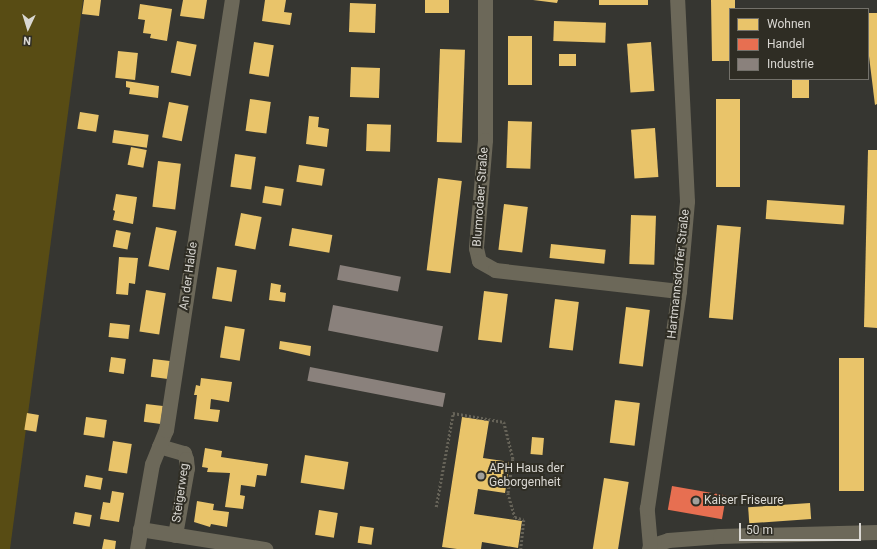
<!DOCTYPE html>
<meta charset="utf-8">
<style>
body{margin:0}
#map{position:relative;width:877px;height:549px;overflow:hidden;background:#363631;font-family:Roboto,sans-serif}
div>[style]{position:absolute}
.green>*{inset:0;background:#584c14}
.homes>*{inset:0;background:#e9c46a;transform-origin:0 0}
.shops>*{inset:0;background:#e76f51;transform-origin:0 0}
.industry>*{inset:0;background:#8a817c;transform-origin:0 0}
.path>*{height:2.5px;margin-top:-1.25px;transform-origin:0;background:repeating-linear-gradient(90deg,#666358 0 2px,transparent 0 4px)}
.street>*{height:15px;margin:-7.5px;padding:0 7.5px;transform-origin:7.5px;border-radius:7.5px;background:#6c6859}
.dots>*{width:11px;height:11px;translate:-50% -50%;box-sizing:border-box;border:2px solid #2f2d24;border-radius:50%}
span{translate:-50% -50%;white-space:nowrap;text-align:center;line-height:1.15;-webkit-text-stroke:4px #2f2d24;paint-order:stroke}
.street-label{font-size:12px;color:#dad8d3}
.poi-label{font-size:12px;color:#dad8d3}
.left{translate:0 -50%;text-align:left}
.legend{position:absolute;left:729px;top:8px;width:140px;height:72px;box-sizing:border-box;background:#2f2d24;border:1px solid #73716a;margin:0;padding:5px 7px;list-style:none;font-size:12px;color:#dad8d3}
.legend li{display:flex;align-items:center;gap:8px;height:20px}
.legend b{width:20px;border:1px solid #73716a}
.north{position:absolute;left:8px;top:8px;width:40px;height:40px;-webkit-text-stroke:3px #2f2d24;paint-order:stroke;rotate:184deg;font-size:11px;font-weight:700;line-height:16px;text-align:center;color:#dad8d3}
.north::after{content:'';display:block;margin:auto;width:14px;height:18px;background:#dad8d3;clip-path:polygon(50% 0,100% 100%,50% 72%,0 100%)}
.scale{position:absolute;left:739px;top:523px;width:122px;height:18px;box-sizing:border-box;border:2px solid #dad8d3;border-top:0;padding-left:5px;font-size:12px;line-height:14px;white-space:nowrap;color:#dad8d3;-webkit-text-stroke:3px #2f2d24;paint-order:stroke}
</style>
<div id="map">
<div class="green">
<i style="clip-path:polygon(0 0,83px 0,10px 549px,0 549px)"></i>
</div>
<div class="homes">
<i style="clip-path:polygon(84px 0,101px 0,99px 16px,82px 14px)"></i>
<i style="clip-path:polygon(183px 0,207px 0,204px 19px,180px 16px)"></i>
<i style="clip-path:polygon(265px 0,286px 0,284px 12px,292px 13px,290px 25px,262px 21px)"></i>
<i style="left:425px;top:0;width:24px;height:13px"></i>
<i style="clip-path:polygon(533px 0,558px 0,557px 3px)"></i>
<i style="left:599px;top:0;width:49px;height:5px"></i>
<i style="clip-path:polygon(711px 0,735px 0,735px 9px,730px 9px,730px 61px,712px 61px)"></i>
<i style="left:350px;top:3px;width:26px;height:29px;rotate:2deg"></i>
<i style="clip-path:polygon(140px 4px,172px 9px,167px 41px,150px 38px,151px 34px,143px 33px,145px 20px,138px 19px)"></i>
<i style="clip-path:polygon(868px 13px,877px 13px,877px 104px,875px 105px,868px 48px)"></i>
<i style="left:554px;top:21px;width:52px;height:20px;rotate:2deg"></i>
<i style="left:508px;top:36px;width:24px;height:49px"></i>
<i style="left:177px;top:41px;width:20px;height:32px;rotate:11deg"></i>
<i style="left:254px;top:42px;width:20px;height:32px;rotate:9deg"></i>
<i style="left:651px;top:42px;width:49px;height:24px;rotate:86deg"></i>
<i style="left:440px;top:49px;width:25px;height:93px;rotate:2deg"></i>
<i style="left:118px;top:51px;width:20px;height:27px;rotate:6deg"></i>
<i style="left:559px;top:54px;width:17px;height:12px"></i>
<i style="left:351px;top:67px;width:29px;height:30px;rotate:2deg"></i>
<i style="left:792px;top:79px;width:17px;height:19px"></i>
<i style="clip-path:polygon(126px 81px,159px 86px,158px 98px,129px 94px,130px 88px,126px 87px)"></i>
<i style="left:250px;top:99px;width:21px;height:32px;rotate:8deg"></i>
<i style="left:716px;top:99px;width:24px;height:88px"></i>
<i style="left:169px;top:102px;width:20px;height:36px;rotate:11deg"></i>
<i style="left:80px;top:112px;width:19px;height:17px;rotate:9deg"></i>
<i style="clip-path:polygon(309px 116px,319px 117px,318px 127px,329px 129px,327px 147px,306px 144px)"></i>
<i style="left:508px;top:121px;width:24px;height:47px;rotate:2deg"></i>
<i style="left:367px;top:124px;width:24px;height:27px;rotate:2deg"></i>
<i style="left:655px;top:128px;width:49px;height:24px;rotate:86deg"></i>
<i style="left:114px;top:130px;width:35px;height:13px;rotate:8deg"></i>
<i style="left:131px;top:147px;width:16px;height:18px;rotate:11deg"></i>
<i style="clip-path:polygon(868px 150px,877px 150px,877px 328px,864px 327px)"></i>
<i style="left:235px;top:154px;width:21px;height:33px;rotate:8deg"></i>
<i style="left:158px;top:161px;width:23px;height:46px;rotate:7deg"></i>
<i style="left:299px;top:165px;width:26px;height:17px;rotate:9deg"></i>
<i style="left:438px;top:178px;width:24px;height:93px;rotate:7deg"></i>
<i style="left:265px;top:186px;width:19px;height:17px;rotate:9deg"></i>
<i style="clip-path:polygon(116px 194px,137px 197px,133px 224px,113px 220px,115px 211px,113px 210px)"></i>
<i style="left:767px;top:200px;width:78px;height:19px;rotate:4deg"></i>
<i style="left:504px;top:204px;width:24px;height:46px;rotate:7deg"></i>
<i style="left:241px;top:213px;width:21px;height:33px;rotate:11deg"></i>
<i style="left:631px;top:215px;width:25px;height:49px;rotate:2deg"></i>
<i style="left:717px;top:225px;width:24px;height:93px;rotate:5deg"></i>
<i style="left:156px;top:227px;width:21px;height:40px;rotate:11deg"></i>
<i style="left:292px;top:228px;width:41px;height:18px;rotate:10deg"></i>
<i style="left:116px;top:230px;width:15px;height:17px;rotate:11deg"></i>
<i style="left:551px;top:244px;width:55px;height:14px;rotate:6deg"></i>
<i style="clip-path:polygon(119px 257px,138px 258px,135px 284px,129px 283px,128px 295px,116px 294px)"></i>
<i style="left:217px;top:267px;width:20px;height:32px;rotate:9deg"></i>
<i style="clip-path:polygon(271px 283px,281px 285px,280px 292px,286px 293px,285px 302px,269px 300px)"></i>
<i style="left:146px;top:290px;width:20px;height:42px;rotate:9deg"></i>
<i style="left:484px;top:291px;width:24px;height:49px;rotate:7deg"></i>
<i style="left:555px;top:299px;width:24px;height:49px;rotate:7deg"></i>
<i style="left:626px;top:307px;width:24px;height:57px;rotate:7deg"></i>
<i style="left:110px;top:323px;width:20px;height:14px;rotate:6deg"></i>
<i style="left:225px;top:326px;width:20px;height:32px;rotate:9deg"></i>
<i style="clip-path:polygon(280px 341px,311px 346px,310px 356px,279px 349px)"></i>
<i style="left:111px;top:357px;width:15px;height:15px;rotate:8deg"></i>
<i style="left:839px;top:358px;width:25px;height:133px"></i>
<i style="left:153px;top:359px;width:17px;height:18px;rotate:7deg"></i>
<i style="clip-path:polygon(201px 378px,232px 382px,229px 402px,211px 399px,210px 409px,220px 410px,218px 422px,194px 419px,197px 395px,194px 395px,196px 385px,200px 386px)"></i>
<i style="left:615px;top:400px;width:25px;height:43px;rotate:7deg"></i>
<i style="left:146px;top:404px;width:17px;height:18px;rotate:7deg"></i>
<i style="left:27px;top:413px;width:12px;height:17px;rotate:9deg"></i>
<i style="left:86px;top:417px;width:21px;height:18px;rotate:8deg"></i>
<i style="clip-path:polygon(462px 417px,489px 421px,483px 458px,510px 462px,505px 493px,478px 489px,474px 514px,522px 521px,518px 548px,482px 542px,481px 549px,457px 549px,442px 547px)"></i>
<i style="left:532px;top:437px;width:12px;height:17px;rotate:5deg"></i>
<i style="left:113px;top:441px;width:19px;height:30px;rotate:9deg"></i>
<i style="clip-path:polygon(205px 448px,222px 451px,221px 457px,268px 464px,266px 476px,257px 475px,255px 487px,241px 485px,240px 495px,245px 496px,243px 509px,225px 507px,230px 473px,207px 472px,208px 468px,202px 467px)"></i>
<i style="left:305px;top:455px;width:44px;height:28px;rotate:9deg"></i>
<i style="left:86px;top:475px;width:17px;height:12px;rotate:10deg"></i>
<i style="left:604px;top:478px;width:25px;height:72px;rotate:9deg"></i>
<i style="clip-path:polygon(112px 491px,124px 493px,119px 522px,100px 519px,103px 502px,110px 503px)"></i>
<i style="clip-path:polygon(197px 501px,214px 504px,213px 510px,229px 512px,227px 527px,211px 524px,210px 527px,194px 522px)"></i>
<i style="left:810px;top:503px;width:16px;height:62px;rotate:86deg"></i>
<i style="left:319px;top:510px;width:19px;height:25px;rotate:9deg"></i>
<i style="left:75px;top:512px;width:17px;height:12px;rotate:10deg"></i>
<i style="left:360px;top:526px;width:14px;height:17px;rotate:8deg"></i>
<i style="clip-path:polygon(104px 539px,116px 541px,115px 549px,102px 549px)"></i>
</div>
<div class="shops">
<i style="left:672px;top:486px;width:55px;height:24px;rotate:10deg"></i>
</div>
<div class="industry">
<i style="left:340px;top:265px;width:62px;height:15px;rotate:11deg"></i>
<i style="left:333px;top:305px;width:112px;height:26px;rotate:11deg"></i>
<i style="left:310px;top:367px;width:138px;height:14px;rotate:11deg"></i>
</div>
<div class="path">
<i style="left:436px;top:507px;width:96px;rotate:-79.7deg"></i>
<i style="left:453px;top:413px;width:52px;rotate:10deg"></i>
<i style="left:504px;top:422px;width:38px;rotate:76deg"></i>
<i style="left:513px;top:459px;width:34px;rotate:98deg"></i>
<i style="left:508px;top:493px;width:25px;rotate:74deg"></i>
<i style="left:515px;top:517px;width:9px;rotate:18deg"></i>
<i style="left:524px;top:520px;width:29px;rotate:96deg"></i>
</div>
<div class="street">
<i style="left:485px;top:0;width:140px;rotate:90deg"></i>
<i style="left:485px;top:140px;width:108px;rotate:94.8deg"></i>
<i style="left:476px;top:248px;width:13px;rotate:77deg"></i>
<i style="left:479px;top:261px;width:18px;rotate:29deg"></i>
<i style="left:495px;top:270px;width:185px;rotate:6.5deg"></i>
<i style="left:159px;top:446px;width:26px;rotate:16deg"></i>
<i style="left:184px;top:453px;width:6px;rotate:72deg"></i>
<i style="left:186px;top:459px;width:9px;rotate:84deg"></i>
<i style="left:187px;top:468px;width:68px;rotate:100.2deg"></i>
<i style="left:140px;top:529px;width:127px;rotate:9.1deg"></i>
<i style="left:650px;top:546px;width:19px;rotate:-18deg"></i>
<i style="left:668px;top:540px;width:52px;rotate:-4.4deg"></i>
<i style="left:720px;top:536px;width:157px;rotate:-1.5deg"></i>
<i style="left:137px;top:549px;width:86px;rotate:-80deg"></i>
<i style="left:152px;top:464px;width:37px;rotate:-68deg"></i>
<i style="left:166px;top:430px;width:435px;rotate:-81.3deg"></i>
<i style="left:649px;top:549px;width:3px;rotate:-72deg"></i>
<i style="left:650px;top:546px;width:38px;rotate:-95deg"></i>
<i style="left:647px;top:508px;width:219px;rotate:-81.6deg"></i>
<i style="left:679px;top:291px;width:90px;rotate:-84.9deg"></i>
<i style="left:687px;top:201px;width:201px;rotate:-92.8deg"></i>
</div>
<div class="dots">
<i style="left:481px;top:476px;background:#a19f9a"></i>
<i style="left:696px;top:501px;background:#a19f9a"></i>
</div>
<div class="street-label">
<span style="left:481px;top:197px;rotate:-86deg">Blumrodaer Straße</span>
<span style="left:679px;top:274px;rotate:-84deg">Hartmannsdorfer Straße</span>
<span style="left:189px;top:276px;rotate:-82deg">An der Halde</span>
<span style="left:181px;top:493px;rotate:-82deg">Steigerweg</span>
</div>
<div class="poi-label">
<span class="left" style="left:489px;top:476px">APH Haus der<br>Geborgenheit</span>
<span class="left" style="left:704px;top:501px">Kaiser Friseure</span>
</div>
<ul class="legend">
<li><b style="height:11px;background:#e9c46a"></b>Wohnen</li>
<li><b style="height:11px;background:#e76f51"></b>Handel</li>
<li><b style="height:11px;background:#8a817c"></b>Industrie</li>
</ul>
<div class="north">N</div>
<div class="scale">50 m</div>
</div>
